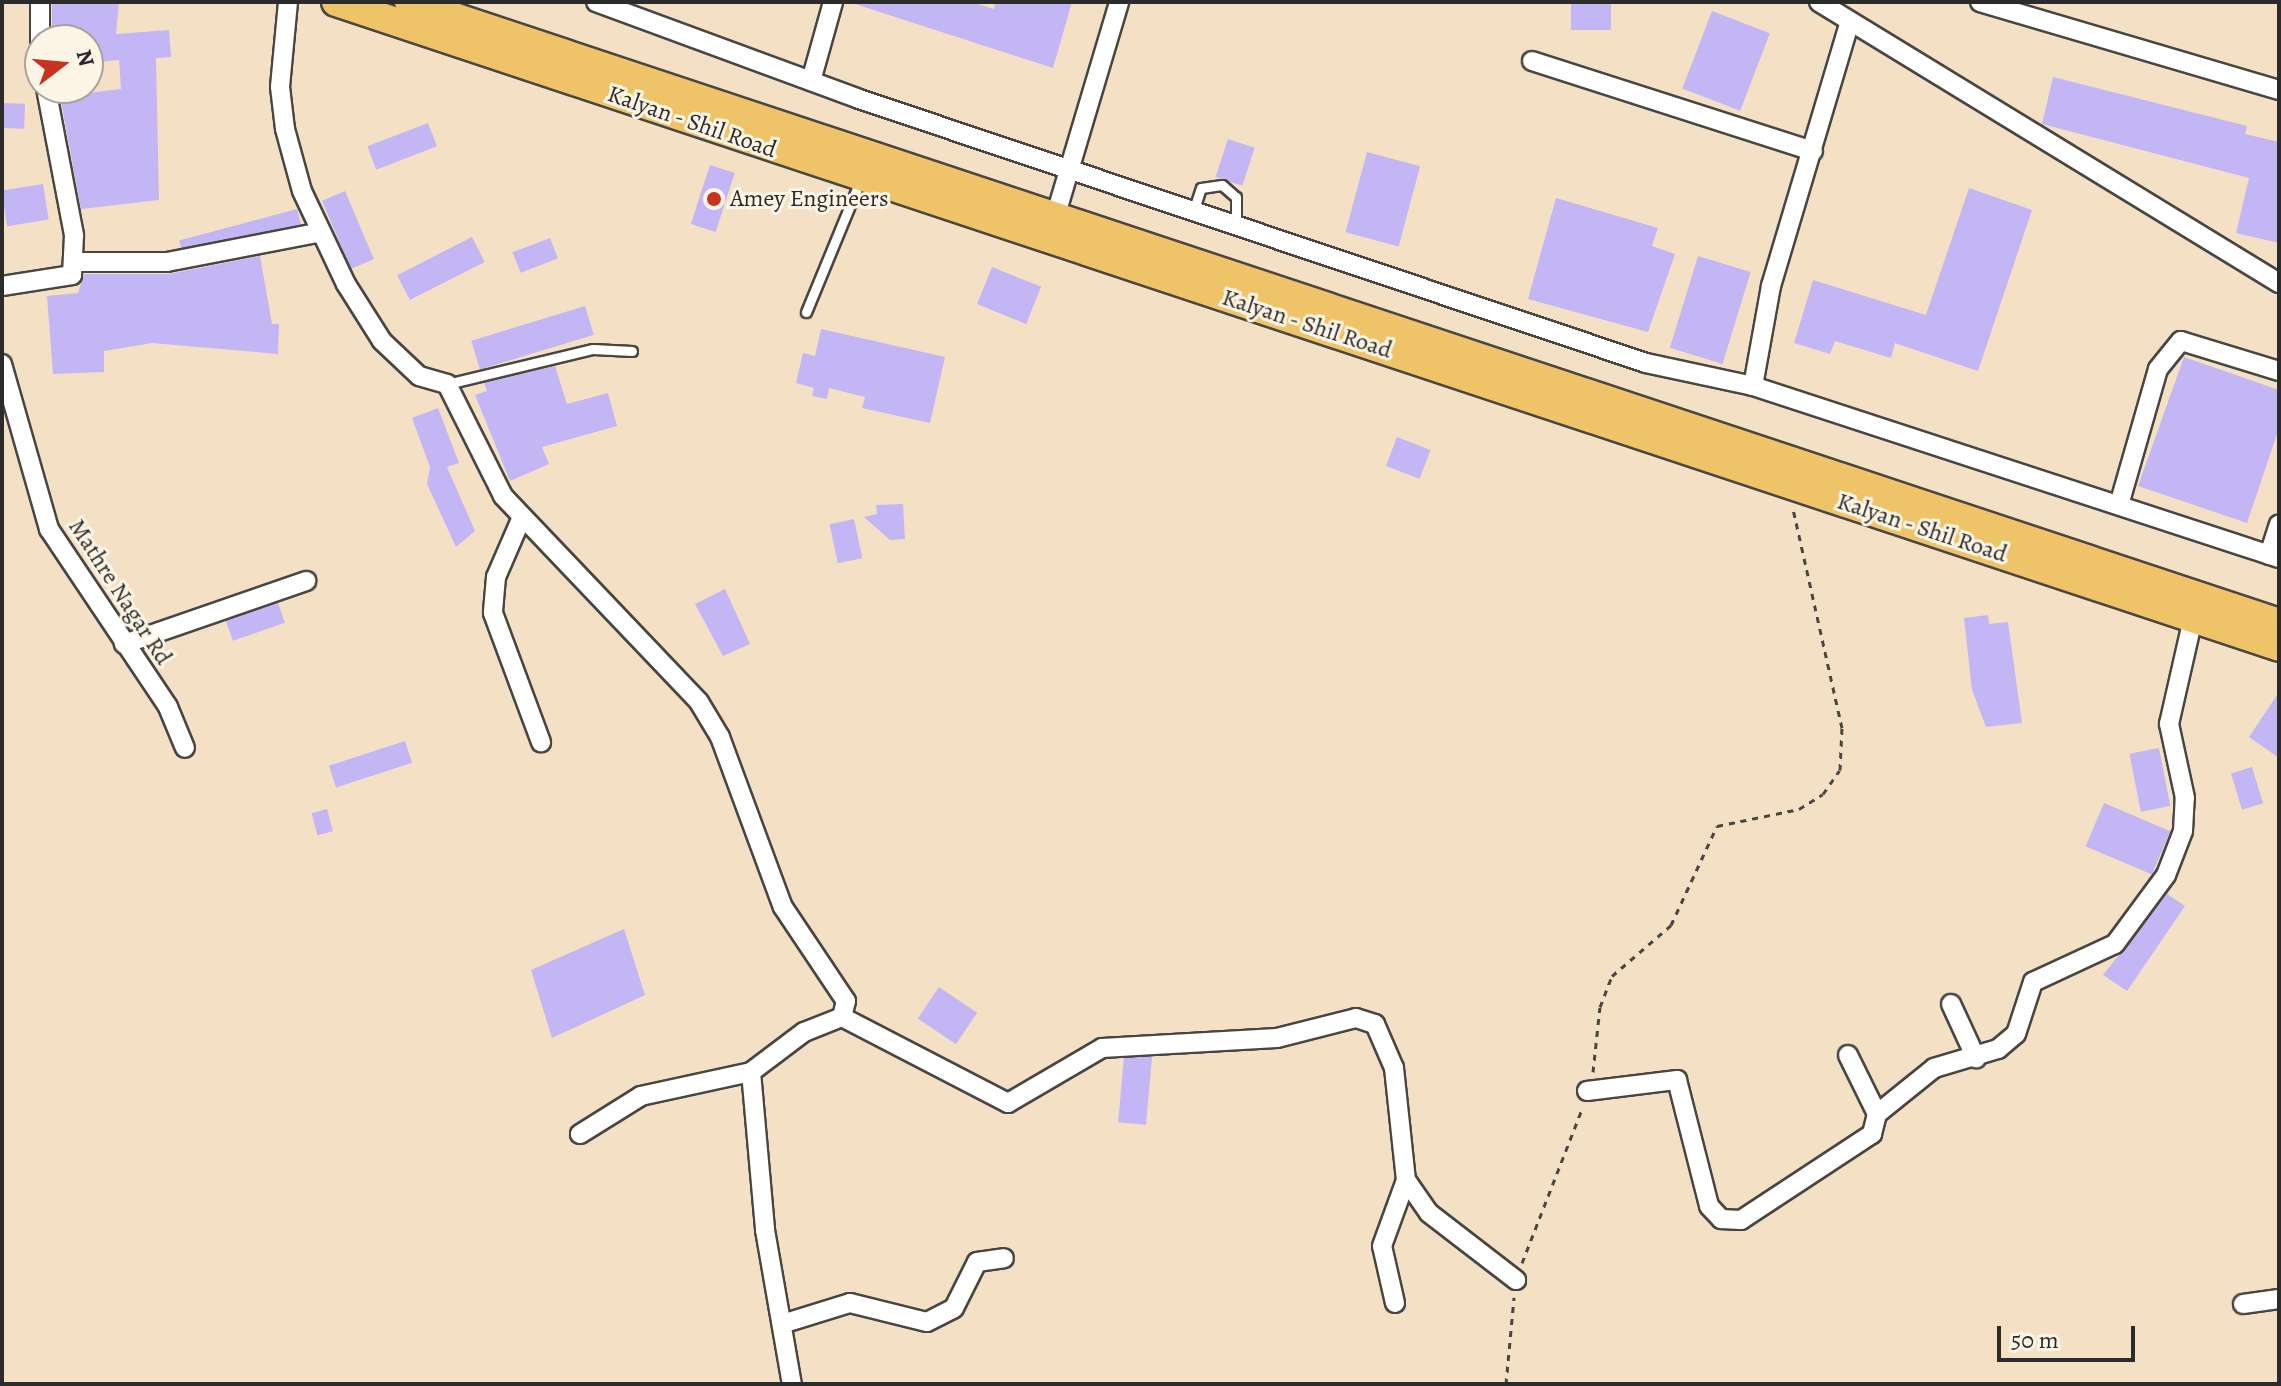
<!DOCTYPE html>
<style>
body{margin:0}
#map{position:relative;width:2281px;height:1386px;overflow:hidden;background:#f4e1c5;font-family:Alegreya,serif}
div>[style]{position:absolute}
.building>*{inset:0;background:#c2b6f4;transform-origin:0 0}
.path>*{height:3px;margin-top:-1.5px;transform-origin:0;background:repeating-linear-gradient(90deg,#494642 0 6px,transparent 0 12px)}
.roads{filter:drop-shadow(2px 0 #494642) drop-shadow(-2px 0 #494642) drop-shadow(0 2px #494642) drop-shadow(0 -2px #494642)}
.lane>*{height:9px;margin:-4.5px;padding:0 4.5px;transform-origin:4.5px;border-radius:4.5px;background:#fff}
.street>*{height:18px;margin:-9px;padding:0 9px;transform-origin:9px;border-radius:9px;background:#fff}
.primary>*{height:28px;margin:-14px;padding:0 14px;transform-origin:14px;border-radius:14px;background:#efc469}
.dots>*{width:22px;height:22px;translate:-50% -50%;box-sizing:border-box;border:4px solid #fcf5e5;border-radius:50%}
span{translate:-50% -50%;white-space:nowrap;text-align:center;line-height:1.15;-webkit-text-stroke:6px #fcf5e5;paint-order:stroke}
.street-label{font-size:24px;color:#2b2b2b}
.poi-label{font-size:24px;color:#2b2b2b}
.left{translate:0 -50%;text-align:left}
.frame{position:absolute;inset:0;border:4px solid #2b2b2b;pointer-events:none}
.north{position:absolute;left:24px;top:24px;width:80px;height:80px;box-sizing:border-box;background:#fcf5e5;border:2px solid #a8a49b;border-radius:50%;rotate:74deg;font-size:22px;font-weight:700;line-height:32px;text-align:center;color:#2b2b2b}
.north::after{content:'';display:block;margin:auto;width:28px;height:36px;background:#c8321e;clip-path:polygon(50% 0,100% 100%,50% 72%,0 100%)}
.scale{position:absolute;left:1997px;top:1326px;width:138px;height:36px;box-sizing:border-box;border:4px solid #2b2b2b;border-top:0;padding-left:10px;font-size:24px;line-height:28px;white-space:nowrap;color:#2b2b2b;-webkit-text-stroke:6px #fcf5e5;paint-order:stroke}
</style>
<div id="map">
<div class="building">
<i style="clip-path:polygon(52px 2px,119px 2px,116px 34px,169px 30px,171px 57px,156px 58px,159px 200px,81px 209px,60px 96px,121px 89px,119px 60px,88px 63px,88px 40px,52px 40px)"></i>
<i style="clip-path:polygon(972px 2px,994px 9px,995px 2px,1072px 2px,1053px 68px,855px 4px)"></i>
<i style="left:1571px;top:2px;width:40px;height:28px"></i>
<i style="left:1712px;top:11px;width:62px;height:83px;rotate:21deg"></i>
<i style="clip-path:polygon(2053px 77px,2247px 126px,2245px 134px,2279px 142px,2279px 243px,2236px 233px,2249px 178px,2042px 124px)"></i>
<i style="left:2px;top:103px;width:23px;height:25px;rotate:2deg"></i>
<i style="left:428px;top:123px;width:25px;height:65px;rotate:69deg"></i>
<i style="left:1228px;top:139px;width:28px;height:40px;rotate:18deg"></i>
<i style="left:1367px;top:152px;width:55px;height:83px;rotate:15deg"></i>
<i style="left:710px;top:165px;width:26px;height:62px;rotate:18deg"></i>
<i style="left:43px;top:184px;width:36px;height:42px;rotate:81deg"></i>
<i style="clip-path:polygon(1969px 188px,2032px 210px,1978px 371px,1895px 343px,1891px 358px,1835px 341px,1830px 354px,1794px 343px,1813px 280px,1926px 315px)"></i>
<i style="left:345px;top:191px;width:74px;height:25px;rotate:67deg"></i>
<i style="clip-path:polygon(1556px 198px,1658px 228px,1652px 246px,1675px 254px,1648px 332px,1528px 299px)"></i>
<i style="left:297px;top:209px;width:16px;height:122px;rotate:75deg"></i>
<i style="left:472px;top:237px;width:28px;height:84px;rotate:63deg"></i>
<i style="left:550px;top:238px;width:22px;height:40px;rotate:69deg"></i>
<i style="clip-path:polygon(260px 256px,272px 324px,279px 324px,278px 354px,152px 343px,104px 351px,104px 372px,53px 374px,47px 296px,78px 293px,84px 274px,169px 274px)"></i>
<i style="left:1698px;top:256px;width:55px;height:96px;rotate:17deg"></i>
<i style="left:992px;top:267px;width:53px;height:40px;rotate:22deg"></i>
<i style="left:585px;top:306px;width:30px;height:119px;rotate:73deg"></i>
<i style="clip-path:polygon(821px 329px,945px 357px,930px 423px,862px 408px,865px 397px,829px 388px,827px 399px,812px 396px,814px 388px,796px 383px,803px 353px,815px 356px)"></i>
<i style="clip-path:polygon(2184px 357px,2279px 390px,2279px 428px,2247px 523px,2138px 486px)"></i>
<i style="clip-path:polygon(555px 366px,567px 404px,608px 393px,617px 426px,542px 447px,549px 464px,510px 481px,475px 395px,487px 391px,484px 383px)"></i>
<i style="clip-path:polygon(438px 408px,459px 463px,447px 467px,475px 531px,456px 547px,427px 484px,430px 467px,412px 418px)"></i>
<i style="left:1397px;top:437px;width:36px;height:31px;rotate:21deg"></i>
<i style="clip-path:polygon(903px 504px,905px 539px,890px 540px,864px 517px,877px 514px,876px 505px)"></i>
<i style="left:854px;top:519px;width:40px;height:25px;rotate:78deg"></i>
<i style="clip-path:polygon(725px 589px,750px 644px,723px 656px,695px 604px)"></i>
<i style="left:278px;top:603px;width:21px;height:55px;rotate:71deg"></i>
<i style="clip-path:polygon(1988px 615px,1989px 624px,2008px 622px,2022px 723px,1986px 727px,1972px 690px,1964px 618px)"></i>
<i style="clip-path:polygon(2279px 692px,2279px 758px,2249px 737px)"></i>
<i style="left:405px;top:741px;width:23px;height:80px;rotate:72deg"></i>
<i style="left:2159px;top:748px;width:59px;height:30px;rotate:79deg"></i>
<i style="left:2252px;top:767px;width:38px;height:22px;rotate:73deg"></i>
<i style="left:2104px;top:803px;width:72px;height:47px;rotate:23deg"></i>
<i style="left:327px;top:809px;width:23px;height:16px;rotate:75deg"></i>
<i style="clip-path:polygon(2167px 894px,2185px 906px,2127px 991px,2103px 975px)"></i>
<i style="clip-path:polygon(624px 929px,645px 995px,552px 1038px,531px 970px)"></i>
<i style="left:939px;top:987px;width:46px;height:38px;rotate:34deg"></i>
<i style="left:1152px;top:1057px;width:68px;height:28px;rotate:95deg"></i>
</div>
<div class="path">
<i style="left:1593px;top:1072px;width:65px;rotate:-83.9deg"></i>
<i style="left:1600px;top:1007px;width:33px;rotate:-69deg"></i>
<i style="left:1612px;top:976px;width:78px;rotate:-40.8deg"></i>
<i style="left:1671px;top:925px;width:109px;rotate:-65.1deg"></i>
<i style="left:1717px;top:826px;width:84px;rotate:-11.7deg"></i>
<i style="left:1799px;top:809px;width:28px;rotate:-32deg"></i>
<i style="left:1823px;top:794px;width:29px;rotate:-55deg"></i>
<i style="left:1840px;top:770px;width:42px;rotate:-87.3deg"></i>
<i style="left:1842px;top:728px;width:225px;rotate:-102.6deg"></i>
<i style="left:1522px;top:1263px;width:165px;rotate:-68.7deg"></i>
<i style="left:1506px;top:1384px;width:87px;rotate:-84.7deg"></i>
</div>
<div class="roads">
<div class="lane">
<i style="left:1195px;top:206px;width:19px;rotate:-72deg"></i>
<i style="left:1201px;top:188px;width:21px;rotate:-8deg"></i>
<i style="left:1222px;top:185px;width:18px;rotate:41deg"></i>
<i style="left:1236px;top:197px;width:23px;rotate:90deg"></i>
<i style="left:806px;top:312px;width:142px;rotate:-67.6deg"></i>
<i style="left:447px;top:384px;width:150px;rotate:-13.5deg"></i>
<i style="left:593px;top:349px;width:39px;rotate:3deg"></i>
</div>
<div class="street">
<i style="left:40px;top:2px;width:53px;rotate:90deg"></i>
<i style="left:288px;top:2px;width:85px;rotate:95.4deg"></i>
<i style="left:280px;top:87px;width:42px;rotate:83.2deg"></i>
<i style="left:285px;top:129px;width:64px;rotate:74.7deg"></i>
<i style="left:302px;top:191px;width:103px;rotate:64.7deg"></i>
<i style="left:346px;top:284px;width:67px;rotate:57.7deg"></i>
<i style="left:382px;top:341px;width:51px;rotate:43.4deg"></i>
<i style="left:419px;top:376px;width:29px;rotate:16deg"></i>
<i style="left:447px;top:384px;width:125px;rotate:63.4deg"></i>
<i style="left:503px;top:496px;width:284px;rotate:46.4deg"></i>
<i style="left:699px;top:702px;width:41px;rotate:59deg"></i>
<i style="left:720px;top:737px;width:181px;rotate:69.7deg"></i>
<i style="left:783px;top:907px;width:113px;rotate:56.2deg"></i>
<i style="left:846px;top:1001px;width:16px;rotate:104deg"></i>
<i style="left:842px;top:1017px;width:41px;rotate:158.5deg"></i>
<i style="left:804px;top:1032px;width:66px;rotate:143deg"></i>
<i style="left:751px;top:1072px;width:113px;rotate:167.7deg"></i>
<i style="left:641px;top:1096px;width:72px;rotate:148.1deg"></i>
<i style="left:596px;top:2px;width:280px;rotate:20.2deg"></i>
<i style="left:859px;top:99px;width:830px;rotate:18.54deg"></i>
<i style="left:1646px;top:363px;width:109px;rotate:12.1deg"></i>
<i style="left:1753px;top:386px;width:553px;rotate:18.11deg"></i>
<i style="left:1819px;top:2px;width:539px;rotate:31.42deg"></i>
<i style="left:1980px;top:2px;width:312px;rotate:16.4deg"></i>
<i style="left:1532px;top:61px;width:295px;rotate:17.8deg"></i>
<i style="left:811px;top:81px;width:82px;rotate:-74.4deg"></i>
<i style="left:1053px;top:224px;width:232px;rotate:-73.4deg"></i>
<i style="left:73px;top:262px;width:94px"></i>
<i style="left:167px;top:262px;width:157px;rotate:-11deg"></i>
<i style="left:2px;top:286px;width:71px;rotate:-8.9deg"></i>
<i style="left:72px;top:275px;width:40px;rotate:-87.1deg"></i>
<i style="left:74px;top:235px;width:150px;rotate:-100.8deg"></i>
<i style="left:2px;top:364px;width:172px;rotate:74.1deg"></i>
<i style="left:49px;top:529px;width:214px;rotate:56.2deg"></i>
<i style="left:168px;top:707px;width:44px;rotate:67.5deg"></i>
<i style="left:1753px;top:386px;width:102px;rotate:-79.8deg"></i>
<i style="left:1771px;top:286px;width:273px;rotate:-73.4deg"></i>
<i style="left:2119px;top:505px;width:141px;rotate:-74deg"></i>
<i style="left:2158px;top:369px;width:36px;rotate:-51deg"></i>
<i style="left:2181px;top:341px;width:102px;rotate:17deg"></i>
<i style="left:522px;top:517px;width:65px;rotate:113.4deg"></i>
<i style="left:496px;top:577px;width:36px;rotate:95deg"></i>
<i style="left:493px;top:613px;width:138px;rotate:69.6deg"></i>
<i style="left:2269px;top:555px;width:32px;rotate:-72deg"></i>
<i style="left:124px;top:644px;width:193px;rotate:-19.1deg"></i>
<i style="left:1951px;top:1004px;width:60px;rotate:65.2deg"></i>
<i style="left:842px;top:1017px;width:187px;rotate:27.4deg"></i>
<i style="left:1008px;top:1103px;width:109px;rotate:-30.3deg"></i>
<i style="left:1102px;top:1048px;width:175px;rotate:-3.3deg"></i>
<i style="left:1277px;top:1038px;width:81px;rotate:-14.2deg"></i>
<i style="left:1356px;top:1018px;width:20px;rotate:18deg"></i>
<i style="left:1375px;top:1024px;width:48px;rotate:66.6deg"></i>
<i style="left:1394px;top:1068px;width:113px;rotate:83.9deg"></i>
<i style="left:1406px;top:1180px;width:40px;rotate:55.1deg"></i>
<i style="left:1429px;top:1213px;width:110px;rotate:37.6deg"></i>
<i style="left:1848px;top:1055px;width:66px;rotate:63.8deg"></i>
<i style="left:751px;top:1072px;width:159px;rotate:84.9deg"></i>
<i style="left:765px;top:1230px;width:156px;rotate:80.1deg"></i>
<i style="left:1587px;top:1091px;width:91px;rotate:-7deg"></i>
<i style="left:1677px;top:1080px;width:130px;rotate:75.7deg"></i>
<i style="left:1709px;top:1206px;width:18px;rotate:47deg"></i>
<i style="left:1721px;top:1219px;width:20px;rotate:3deg"></i>
<i style="left:1741px;top:1220px;width:157px;rotate:-33.3deg"></i>
<i style="left:1872px;top:1134px;width:21px;rotate:-76deg"></i>
<i style="left:1877px;top:1114px;width:73px;rotate:-38.9deg"></i>
<i style="left:1934px;top:1068px;width:67px;rotate:-16.5deg"></i>
<i style="left:1998px;top:1049px;width:23px;rotate:-40deg"></i>
<i style="left:2016px;top:1034px;width:55px;rotate:-71.9deg"></i>
<i style="left:2033px;top:982px;width:90px;rotate:-24.9deg"></i>
<i style="left:2115px;top:944px;width:86px;rotate:-53.5deg"></i>
<i style="left:2166px;top:875px;width:47px;rotate:-68.9deg"></i>
<i style="left:2183px;top:831px;width:33px;rotate:-87deg"></i>
<i style="left:2185px;top:798px;width:76px;rotate:-102.2deg"></i>
<i style="left:2169px;top:724px;width:109px;rotate:-77.2deg"></i>
<i style="left:1395px;top:1303px;width:58px;rotate:-102.8deg"></i>
<i style="left:1382px;top:1246px;width:70px;rotate:-70deg"></i>
<i style="left:2243px;top:1304px;width:36px;rotate:-8deg"></i>
<i style="left:782px;top:1324px;width:71px;rotate:-17.2deg"></i>
<i style="left:850px;top:1303px;width:79px;rotate:13.9deg"></i>
<i style="left:927px;top:1322px;width:30px;rotate:-27deg"></i>
<i style="left:954px;top:1308px;width:51px;rotate:-63.4deg"></i>
<i style="left:977px;top:1262px;width:27px;rotate:-8deg"></i>
</div>
<div class="primary">
<i style="left:336px;top:2px;width:2047px;rotate:18.36deg"></i>
<i style="left:409px;top:2px;width:1970px;rotate:18.37deg"></i>
</div>
</div>
<div class="dots">
<i style="left:714px;top:199px;background:#c8321e"></i>
</div>
<div class="street-label">
<span style="left:692px;top:122px;rotate:19deg">Kalyan - Shil Road</span>
<span style="left:1307px;top:324px;rotate:18deg">Kalyan - Shil Road</span>
<span style="left:1922px;top:528px;rotate:18deg">Kalyan - Shil Road</span>
<span style="left:120px;top:592px;rotate:57deg">Mathre Nagar Rd</span>
</div>
<div class="poi-label">
<span class="left" style="left:730px;top:199px">Amey Engineers</span>
</div>
<div class="frame"></div>
<div class="north">N</div>
<div class="scale">50 m</div>
</div>
